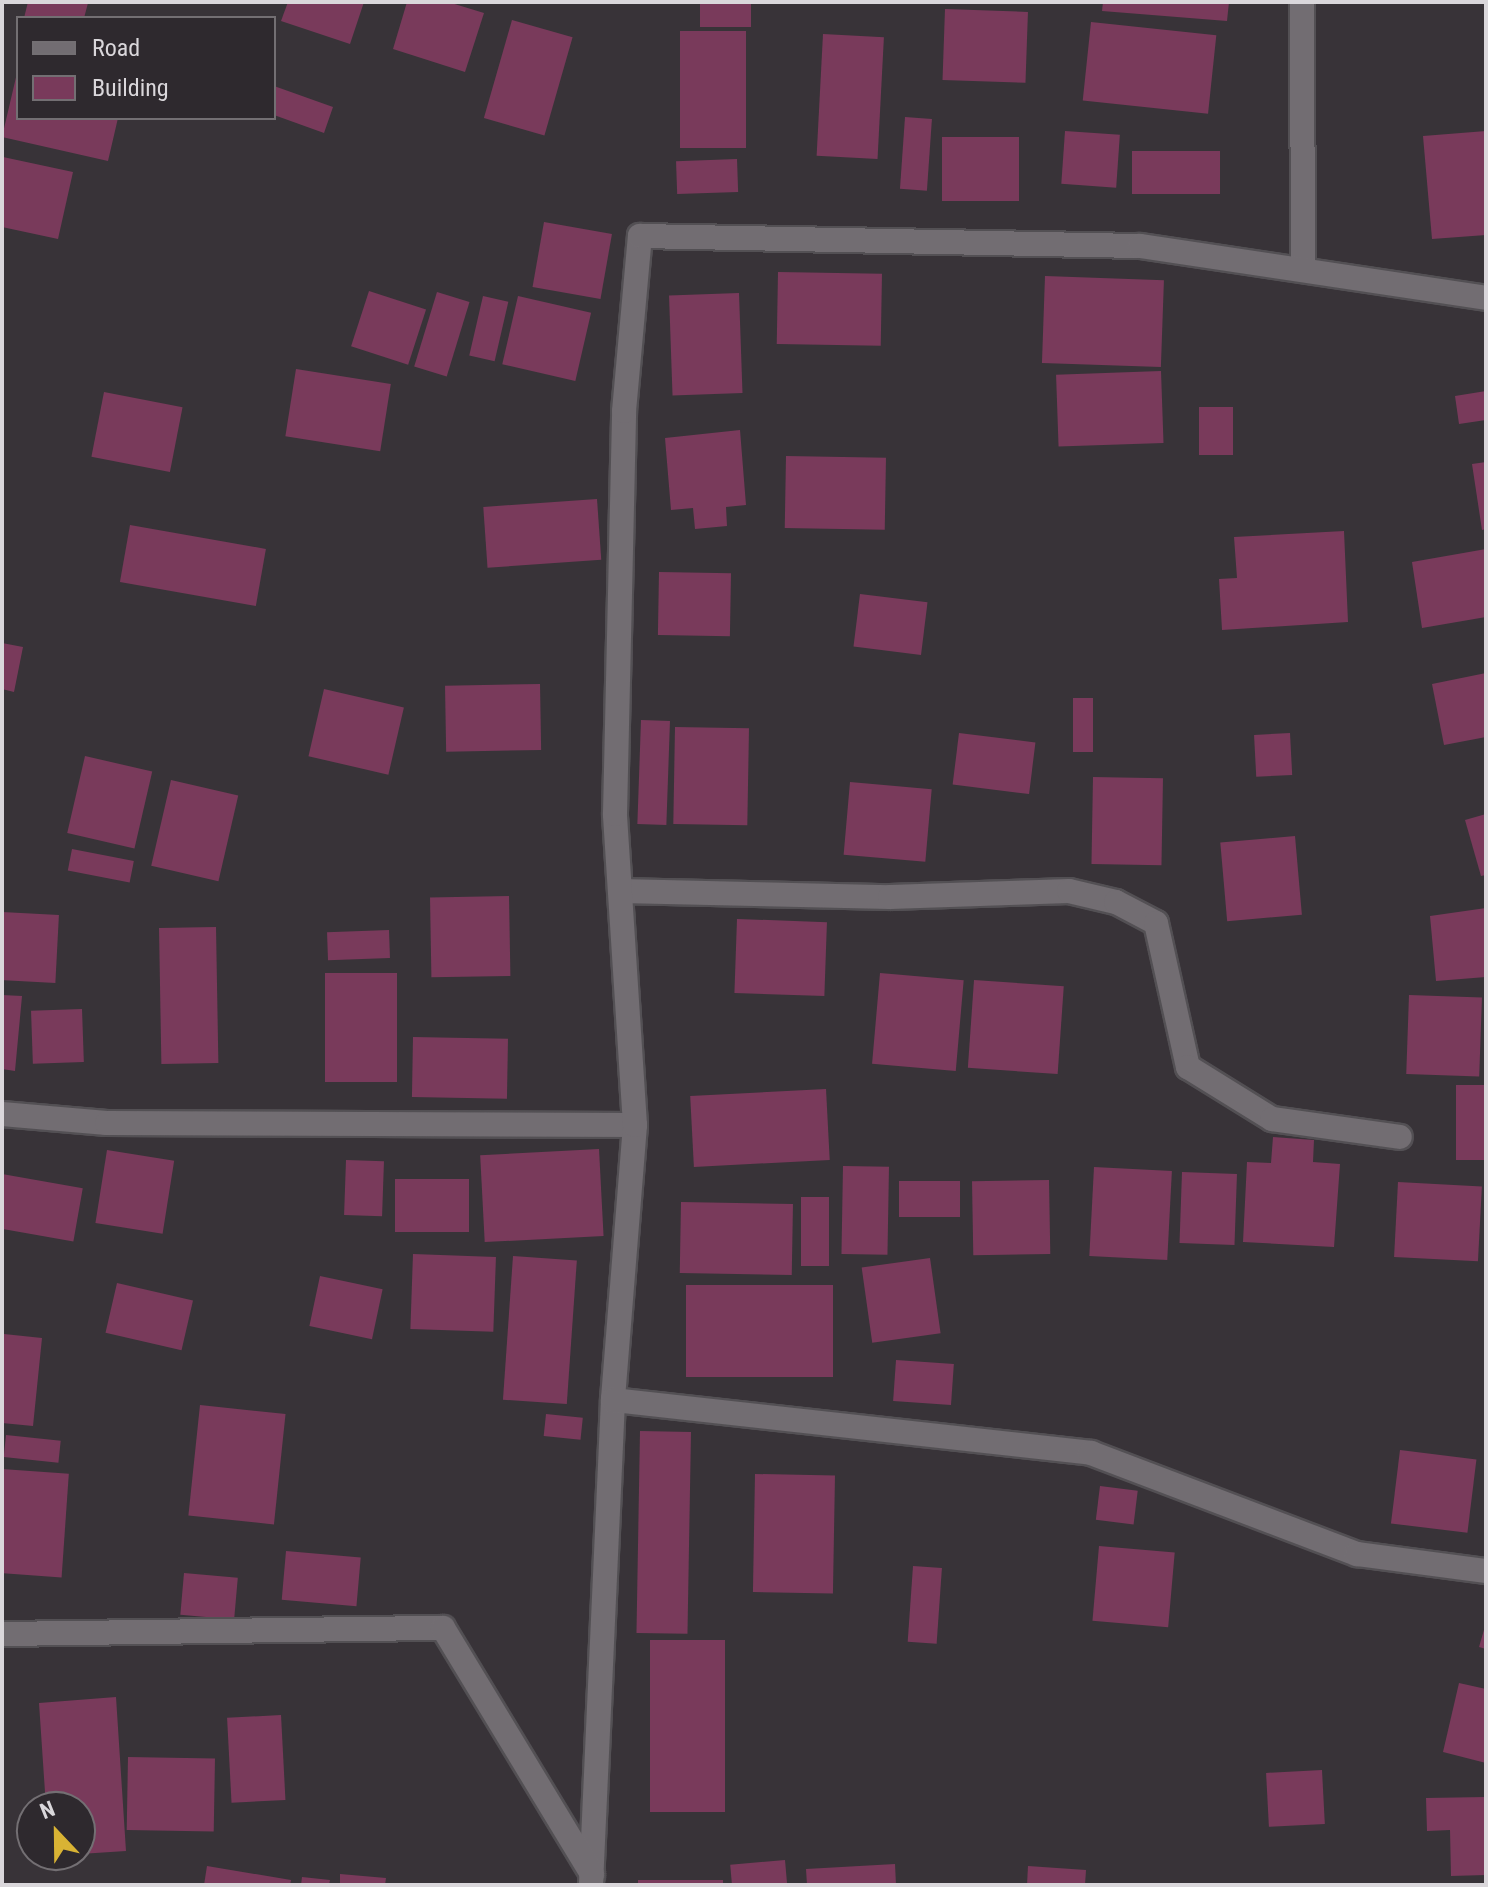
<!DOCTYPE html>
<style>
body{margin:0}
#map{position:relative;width:1488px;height:1887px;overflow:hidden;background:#383338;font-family:"Roboto Condensed",sans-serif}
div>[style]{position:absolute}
.building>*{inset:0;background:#793a5b;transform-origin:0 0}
.roads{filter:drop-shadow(2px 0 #535054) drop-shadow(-2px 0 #535054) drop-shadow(0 2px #535054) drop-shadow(0 -2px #535054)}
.street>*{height:24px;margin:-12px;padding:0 12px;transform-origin:12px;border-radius:12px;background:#726d72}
span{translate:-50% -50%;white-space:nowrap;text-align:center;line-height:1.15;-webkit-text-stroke:6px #2e292e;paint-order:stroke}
.frame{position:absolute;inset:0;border:4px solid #dad7db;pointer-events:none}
.legend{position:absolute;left:16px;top:16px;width:260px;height:104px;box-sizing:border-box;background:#2e292e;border:2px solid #736f73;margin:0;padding:10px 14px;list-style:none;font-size:24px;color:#dad7db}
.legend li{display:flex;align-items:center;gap:16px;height:40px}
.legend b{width:40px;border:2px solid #736f73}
.north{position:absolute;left:16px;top:1791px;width:80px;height:80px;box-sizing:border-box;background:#2e292e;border:2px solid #736f73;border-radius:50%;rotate:338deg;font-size:22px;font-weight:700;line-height:32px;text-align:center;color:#dad7db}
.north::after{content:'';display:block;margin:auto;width:28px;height:36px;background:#d9b334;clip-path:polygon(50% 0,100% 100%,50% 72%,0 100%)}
</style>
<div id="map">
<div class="building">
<i style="clip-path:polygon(28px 2px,84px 2px,88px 3px,84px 18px,24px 18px)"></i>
<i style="clip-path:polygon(288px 2px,364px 2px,350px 44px,281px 21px)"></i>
<i style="clip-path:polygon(407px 2px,448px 2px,484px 13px,465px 72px,393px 49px)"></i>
<i style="left:700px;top:2px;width:51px;height:25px"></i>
<i style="clip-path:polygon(1103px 2px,1229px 2px,1227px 21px,1102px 11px)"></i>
<i style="left:945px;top:9px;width:83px;height:71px;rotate:2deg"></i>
<i style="left:512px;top:20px;width:63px;height:102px;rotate:16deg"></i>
<i style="left:1091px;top:22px;width:126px;height:79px;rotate:6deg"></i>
<i style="left:746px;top:31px;width:117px;height:66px;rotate:90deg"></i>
<i style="left:823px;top:34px;width:61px;height:122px;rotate:3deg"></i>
<i style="clip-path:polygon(17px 73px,18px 118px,118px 118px,108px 161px,2px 137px)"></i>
<i style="clip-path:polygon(274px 86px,333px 107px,324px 133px,274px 115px)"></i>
<i style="left:905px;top:117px;width:27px;height:72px;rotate:4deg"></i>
<i style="left:1065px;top:131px;width:55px;height:53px;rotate:4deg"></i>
<i style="clip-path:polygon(1486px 131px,1486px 235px,1432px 239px,1423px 136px)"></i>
<i style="left:942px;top:137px;width:77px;height:64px"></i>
<i style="left:1132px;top:151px;width:88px;height:43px"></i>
<i style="clip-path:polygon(3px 157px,73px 172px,58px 239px,2px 227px)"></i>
<i style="left:737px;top:159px;width:33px;height:61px;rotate:88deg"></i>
<i style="left:544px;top:222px;width:69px;height:66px;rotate:10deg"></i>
<i style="left:778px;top:272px;width:104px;height:72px;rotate:1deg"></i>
<i style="left:1045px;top:276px;width:119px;height:87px;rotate:2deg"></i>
<i style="left:369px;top:291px;width:60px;height:58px;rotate:18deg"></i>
<i style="left:437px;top:292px;width:34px;height:78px;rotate:17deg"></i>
<i style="left:739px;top:293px;width:100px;height:70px;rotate:88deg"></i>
<i style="left:483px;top:296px;width:26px;height:61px;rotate:13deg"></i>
<i style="left:518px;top:296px;width:75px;height:70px;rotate:13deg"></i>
<i style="left:296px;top:369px;width:96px;height:68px;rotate:9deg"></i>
<i style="left:1161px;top:371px;width:72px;height:105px;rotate:88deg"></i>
<i style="clip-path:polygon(1486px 391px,1486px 420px,1459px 424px,1455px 396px)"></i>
<i style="left:104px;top:392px;width:80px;height:66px;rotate:11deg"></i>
<i style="left:1199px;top:407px;width:34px;height:48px"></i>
<i style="clip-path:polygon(740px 430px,746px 505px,726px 507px,727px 526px,695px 529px,693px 508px,671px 510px,665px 438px)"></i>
<i style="left:786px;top:456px;width:100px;height:72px;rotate:1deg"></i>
<i style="clip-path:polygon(1486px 462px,1486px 529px,1482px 530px,1472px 464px)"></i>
<i style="left:597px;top:499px;width:61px;height:114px;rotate:86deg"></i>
<i style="left:130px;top:525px;width:138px;height:58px;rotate:10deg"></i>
<i style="clip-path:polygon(1344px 531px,1348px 622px,1222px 630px,1219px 579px,1237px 578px,1234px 537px)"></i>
<i style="clip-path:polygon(1486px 549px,1486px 617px,1422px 628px,1412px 562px)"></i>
<i style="left:659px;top:572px;width:72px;height:63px;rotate:1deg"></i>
<i style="left:860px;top:594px;width:68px;height:53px;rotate:7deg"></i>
<i style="clip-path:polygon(2px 643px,23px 647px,14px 692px,2px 689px)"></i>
<i style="clip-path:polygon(1486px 673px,1486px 737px,1444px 745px,1432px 684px)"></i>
<i style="left:540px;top:684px;width:66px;height:95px;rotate:89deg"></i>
<i style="left:324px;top:689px;width:82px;height:69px;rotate:13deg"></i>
<i style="left:1073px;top:698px;width:20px;height:54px"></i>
<i style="left:641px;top:720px;width:29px;height:104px;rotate:2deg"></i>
<i style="left:675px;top:727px;width:74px;height:97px;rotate:1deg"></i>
<i style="left:959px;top:733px;width:77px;height:52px;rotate:7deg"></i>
<i style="left:1290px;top:733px;width:42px;height:36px;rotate:87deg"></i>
<i style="left:85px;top:756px;width:69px;height:79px;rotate:13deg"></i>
<i style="left:1093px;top:777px;width:70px;height:87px;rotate:1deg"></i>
<i style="left:171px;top:780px;width:69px;height:88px;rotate:13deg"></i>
<i style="left:850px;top:782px;width:82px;height:73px;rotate:5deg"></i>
<i style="clip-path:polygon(1486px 814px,1486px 875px,1481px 876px,1465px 820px)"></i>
<i style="left:1295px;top:836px;width:79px;height:75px;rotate:85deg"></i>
<i style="left:72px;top:849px;width:63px;height:22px;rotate:11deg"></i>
<i style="left:509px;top:896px;width:80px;height:79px;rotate:89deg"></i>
<i style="clip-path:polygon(1486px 908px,1486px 977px,1436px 981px,1430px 916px)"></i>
<i style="left:2px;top:912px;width:57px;height:68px;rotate:3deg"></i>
<i style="left:737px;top:919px;width:90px;height:74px;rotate:2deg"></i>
<i style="left:216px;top:927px;width:136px;height:57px;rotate:89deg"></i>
<i style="left:389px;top:930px;width:28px;height:62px;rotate:88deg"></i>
<i style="left:325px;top:973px;width:72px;height:109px"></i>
<i style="left:880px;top:973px;width:84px;height:91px;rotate:5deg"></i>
<i style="left:974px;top:980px;width:90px;height:88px;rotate:4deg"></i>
<i style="clip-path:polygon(2px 995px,22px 996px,15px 1071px,2px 1069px)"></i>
<i style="left:1409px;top:995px;width:73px;height:79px;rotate:2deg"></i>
<i style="left:82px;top:1009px;width:53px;height:51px;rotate:88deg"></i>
<i style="left:413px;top:1037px;width:95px;height:60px;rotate:1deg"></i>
<i style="left:1486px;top:1085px;width:75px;height:30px;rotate:90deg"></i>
<i style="left:826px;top:1089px;width:71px;height:136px;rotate:87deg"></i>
<i style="clip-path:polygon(1273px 1137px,1314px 1140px,1313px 1162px,1340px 1164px,1334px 1247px,1243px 1242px,1247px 1162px,1271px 1163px)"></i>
<i style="left:599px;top:1149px;width:87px;height:119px;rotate:87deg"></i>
<i style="left:107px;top:1150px;width:68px;height:74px;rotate:9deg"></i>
<i style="left:346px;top:1160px;width:38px;height:55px;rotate:2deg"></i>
<i style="left:843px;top:1166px;width:46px;height:88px;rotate:1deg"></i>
<i style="left:1094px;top:1167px;width:78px;height:89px;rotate:3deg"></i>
<i style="left:1182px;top:1172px;width:55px;height:71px;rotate:2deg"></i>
<i style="left:2px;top:1174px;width:82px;height:54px;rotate:10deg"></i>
<i style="left:395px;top:1179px;width:74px;height:53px"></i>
<i style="left:1049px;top:1180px;width:74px;height:77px;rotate:89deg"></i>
<i style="left:899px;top:1181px;width:61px;height:36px"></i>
<i style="left:1398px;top:1182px;width:84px;height:75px;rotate:3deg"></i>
<i style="left:801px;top:1197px;width:28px;height:69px"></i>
<i style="left:681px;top:1202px;width:112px;height:71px;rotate:1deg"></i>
<i style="left:413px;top:1254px;width:83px;height:75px;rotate:2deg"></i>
<i style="left:513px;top:1256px;width:64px;height:144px;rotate:4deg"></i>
<i style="left:930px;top:1258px;width:76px;height:69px;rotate:82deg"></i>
<i style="left:320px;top:1276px;width:64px;height:51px;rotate:12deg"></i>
<i style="left:117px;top:1283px;width:78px;height:51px;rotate:13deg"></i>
<i style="left:686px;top:1285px;width:147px;height:92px"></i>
<i style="clip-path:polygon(4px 1334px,42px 1338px,33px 1426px,2px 1423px)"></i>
<i style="left:896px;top:1360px;width:58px;height:41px;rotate:4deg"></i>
<i style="left:200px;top:1405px;width:86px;height:111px;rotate:6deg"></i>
<i style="left:546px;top:1414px;width:37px;height:22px;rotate:6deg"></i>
<i style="left:640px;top:1431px;width:51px;height:202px;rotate:1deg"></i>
<i style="left:6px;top:1435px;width:55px;height:22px;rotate:6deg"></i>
<i style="left:1400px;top:1450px;width:77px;height:74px;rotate:7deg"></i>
<i style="left:2px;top:1469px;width:67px;height:104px;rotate:4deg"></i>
<i style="left:755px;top:1474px;width:80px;height:118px;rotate:1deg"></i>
<i style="left:1100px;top:1486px;width:38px;height:34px;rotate:7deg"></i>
<i style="left:1099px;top:1546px;width:76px;height:75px;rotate:5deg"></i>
<i style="left:286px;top:1551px;width:75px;height:49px;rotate:5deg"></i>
<i style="left:913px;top:1566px;width:29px;height:76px;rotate:4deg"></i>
<i style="left:184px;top:1573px;width:54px;height:42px;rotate:5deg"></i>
<i style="clip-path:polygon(1486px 1623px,1486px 1649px,1479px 1647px)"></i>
<i style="left:650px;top:1640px;width:75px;height:172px"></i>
<i style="clip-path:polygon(1459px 1683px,1486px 1689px,1486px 1763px,1443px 1752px)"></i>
<i style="clip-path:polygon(116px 1697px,126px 1851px,80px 1854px,80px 1807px,46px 1807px,39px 1703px)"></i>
<i style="left:281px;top:1715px;width:85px;height:54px;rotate:87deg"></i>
<i style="left:128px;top:1757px;width:87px;height:73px;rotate:1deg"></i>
<i style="left:1322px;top:1770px;width:54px;height:56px;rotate:87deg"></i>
<i style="clip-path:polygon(1486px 1797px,1486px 1875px,1451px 1876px,1450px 1830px,1427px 1831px,1426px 1798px)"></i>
<i style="left:785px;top:1860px;width:25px;height:55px;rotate:85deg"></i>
<i style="clip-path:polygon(895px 1864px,896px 1885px,807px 1885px,806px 1869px)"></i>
<i style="clip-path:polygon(207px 1866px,291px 1880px,290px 1885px,204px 1885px)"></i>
<i style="clip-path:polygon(1028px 1866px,1086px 1870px,1085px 1885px,1027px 1885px)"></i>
<i style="clip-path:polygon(340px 1874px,386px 1878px,385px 1885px,340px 1885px)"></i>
<i style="clip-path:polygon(302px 1877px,330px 1880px,329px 1885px,301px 1885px)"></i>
<i style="left:638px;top:1880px;width:85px;height:5px"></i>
</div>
<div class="roads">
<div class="street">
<i style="left:1302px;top:2px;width:263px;rotate:89.8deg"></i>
<i style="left:620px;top:891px;width:270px;rotate:1.3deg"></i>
<i style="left:890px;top:897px;width:179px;rotate:-1.9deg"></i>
<i style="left:1069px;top:891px;width:48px;rotate:13.2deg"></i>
<i style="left:1116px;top:902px;width:45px;rotate:27.7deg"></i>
<i style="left:1156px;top:923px;width:148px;rotate:77.5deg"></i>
<i style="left:1188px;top:1067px;width:99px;rotate:31.8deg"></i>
<i style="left:1272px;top:1119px;width:129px;rotate:8deg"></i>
<i style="left:2px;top:1114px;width:105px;rotate:4.9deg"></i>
<i style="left:107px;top:1123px;width:528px;rotate:0.22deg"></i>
<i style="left:635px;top:1125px;width:276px;rotate:94.6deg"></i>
<i style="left:613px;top:1400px;width:485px;rotate:92.6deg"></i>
<i style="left:635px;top:1125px;width:312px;rotate:-93.7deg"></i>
<i style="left:615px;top:814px;width:403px;rotate:-88.7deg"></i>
<i style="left:624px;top:411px;width:176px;rotate:-84.8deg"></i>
<i style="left:640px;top:236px;width:500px;rotate:1.15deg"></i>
<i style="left:1140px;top:246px;width:350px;rotate:8.5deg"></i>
<i style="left:613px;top:1400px;width:481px;rotate:6.3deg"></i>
<i style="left:1091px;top:1453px;width:285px;rotate:20.8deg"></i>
<i style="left:1357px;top:1554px;width:130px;rotate:7.5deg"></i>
<i style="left:2px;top:1634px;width:441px;rotate:-0.8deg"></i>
<i style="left:443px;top:1628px;width:288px;rotate:58.8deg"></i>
</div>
</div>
<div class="frame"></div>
<ul class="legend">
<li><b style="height:10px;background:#726d72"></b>Road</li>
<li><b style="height:22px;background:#793a5b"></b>Building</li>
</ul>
<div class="north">N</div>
</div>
